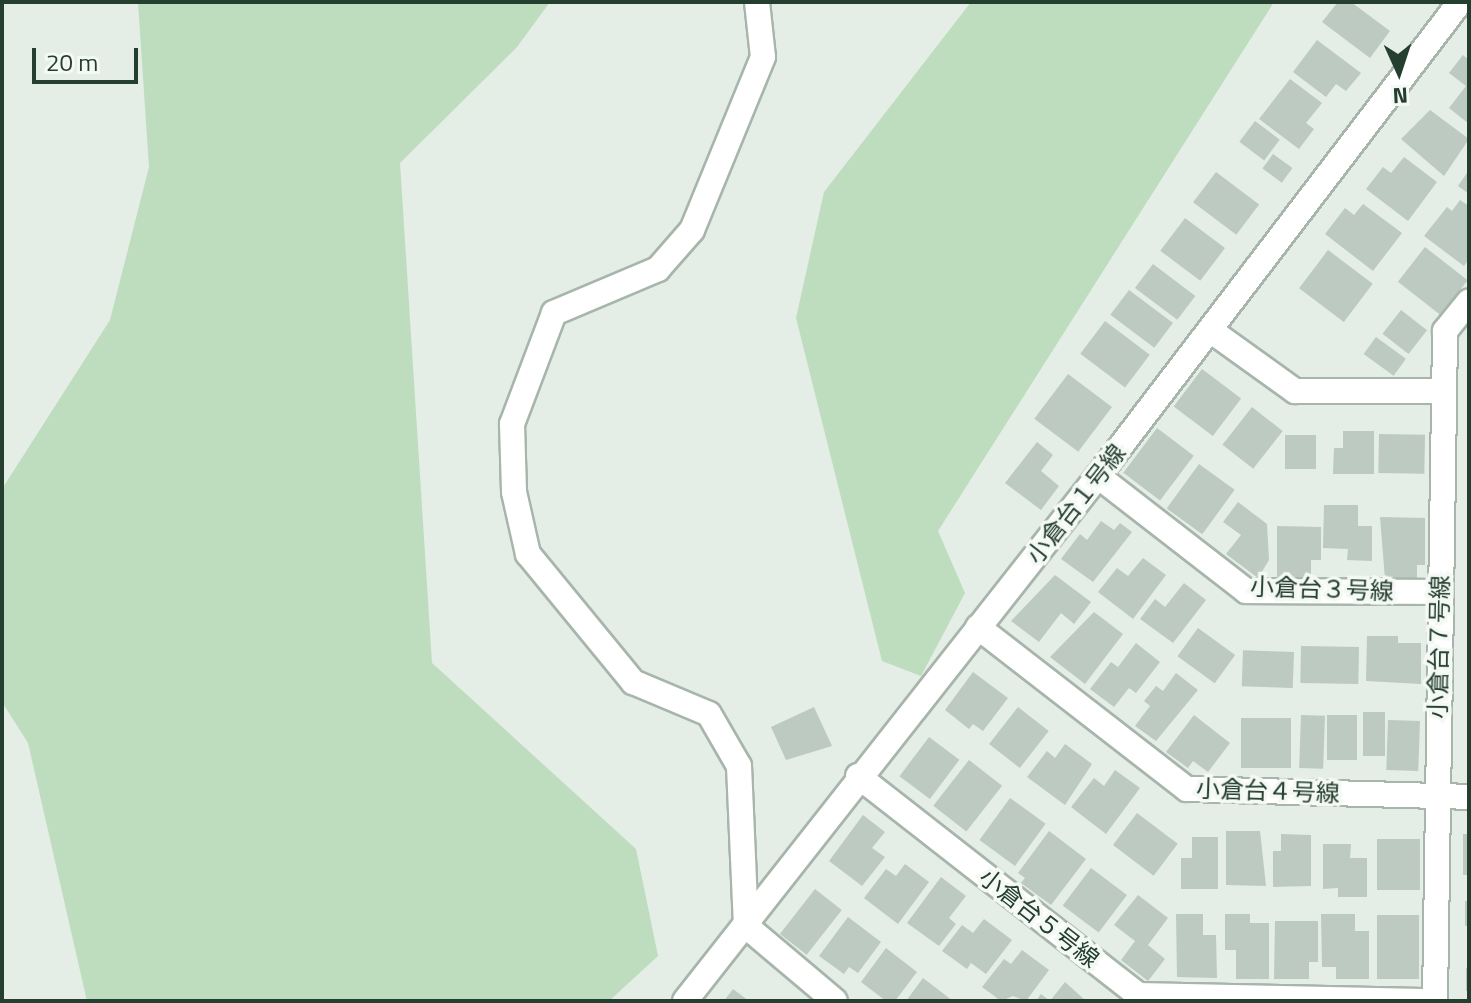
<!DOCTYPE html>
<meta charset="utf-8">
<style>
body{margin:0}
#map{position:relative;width:1471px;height:1003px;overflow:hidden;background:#e4ede6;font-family:"Titillium Web","Noto Sans JP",sans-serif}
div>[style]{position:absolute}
.green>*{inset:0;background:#beddbe}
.building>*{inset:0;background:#bccac1;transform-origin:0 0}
.roads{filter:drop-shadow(2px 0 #a7b5ab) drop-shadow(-2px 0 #a7b5ab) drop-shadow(0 2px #a7b5ab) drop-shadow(0 -2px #a7b5ab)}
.minor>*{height:24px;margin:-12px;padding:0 12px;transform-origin:12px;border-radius:12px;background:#fff}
span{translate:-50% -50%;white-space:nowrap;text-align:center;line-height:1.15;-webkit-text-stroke:7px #f4f9f5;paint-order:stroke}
.street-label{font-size:24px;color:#243e2f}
.frame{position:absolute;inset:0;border:4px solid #243e2f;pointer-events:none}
.north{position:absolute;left:1359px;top:32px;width:80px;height:80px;-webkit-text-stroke:6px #f4f9f5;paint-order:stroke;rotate:177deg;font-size:22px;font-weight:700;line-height:32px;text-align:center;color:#243e2f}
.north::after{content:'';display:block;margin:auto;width:28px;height:36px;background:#243e2f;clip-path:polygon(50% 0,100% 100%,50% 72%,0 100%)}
.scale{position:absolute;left:32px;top:48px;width:106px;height:36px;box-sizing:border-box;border:4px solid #243e2f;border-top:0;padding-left:10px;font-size:24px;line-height:28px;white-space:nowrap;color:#243e2f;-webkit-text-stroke:6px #f4f9f5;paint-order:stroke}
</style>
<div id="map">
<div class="green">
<i style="clip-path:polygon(138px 2px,550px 2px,517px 47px,400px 163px,432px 663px,636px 849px,658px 956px,609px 1001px,87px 1001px,28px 743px,2px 702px,2px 489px,110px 320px,149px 167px)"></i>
<i style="clip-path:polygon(971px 2px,1274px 2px,938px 531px,965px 593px,921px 676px,882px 661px,796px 318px,824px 192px)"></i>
</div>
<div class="building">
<i style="clip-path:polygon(1338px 2px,1351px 2px,1390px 31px,1370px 58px,1322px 22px)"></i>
<i style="clip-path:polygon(1317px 40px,1361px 73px,1346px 91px,1336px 84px,1326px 97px,1293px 72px)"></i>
<i style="clip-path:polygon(1463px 55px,1469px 60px,1469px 124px,1449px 108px,1466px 86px,1449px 73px)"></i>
<i style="clip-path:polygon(1290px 79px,1322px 103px,1306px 123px,1314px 129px,1299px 149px,1259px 119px)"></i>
<i style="clip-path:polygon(1430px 110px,1469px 139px,1444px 176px,1401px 139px)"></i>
<i style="left:1255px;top:121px;width:31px;height:26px;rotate:37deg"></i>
<i style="left:1273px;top:154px;width:24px;height:18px;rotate:36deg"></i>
<i style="clip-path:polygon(1404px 157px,1437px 182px,1408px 221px,1366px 189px,1383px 167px,1391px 173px)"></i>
<i style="clip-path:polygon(1469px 170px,1469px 194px,1458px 186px)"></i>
<i style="left:1216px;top:172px;width:54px;height:38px;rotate:37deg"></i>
<i style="clip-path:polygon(1460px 200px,1469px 206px,1469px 259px,1464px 266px,1424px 236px,1447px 207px,1452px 211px)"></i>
<i style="clip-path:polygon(1363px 204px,1402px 233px,1373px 271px,1325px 234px,1345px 208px,1354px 215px)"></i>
<i style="left:1185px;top:218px;width:50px;height:41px;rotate:37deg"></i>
<i style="left:1425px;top:247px;width:54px;height:44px;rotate:38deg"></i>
<i style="left:1328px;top:250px;width:56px;height:48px;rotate:37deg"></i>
<i style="left:1153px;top:264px;width:53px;height:30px;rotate:37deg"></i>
<i style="left:1129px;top:290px;width:55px;height:31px;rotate:37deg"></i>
<i style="left:1401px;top:310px;width:33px;height:30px;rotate:38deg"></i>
<i style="left:1105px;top:321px;width:56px;height:41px;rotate:37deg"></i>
<i style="left:1376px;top:337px;width:37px;height:21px;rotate:36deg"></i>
<i style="left:1202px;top:369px;width:49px;height:47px;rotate:37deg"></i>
<i style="left:1068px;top:374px;width:55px;height:56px;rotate:37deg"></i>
<i style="left:1252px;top:407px;width:39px;height:48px;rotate:38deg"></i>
<i style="left:1157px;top:428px;width:46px;height:56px;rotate:37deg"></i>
<i style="clip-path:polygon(1343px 431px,1374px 431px,1374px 474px,1333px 474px,1334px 448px,1343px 448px)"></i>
<i style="left:1379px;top:434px;width:46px;height:39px;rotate:1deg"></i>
<i style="left:1285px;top:435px;width:31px;height:34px"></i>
<i style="clip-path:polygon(1037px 442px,1053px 455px,1041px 471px,1059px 486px,1041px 510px,1005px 483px)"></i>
<i style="left:1199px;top:464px;width:44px;height:55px;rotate:36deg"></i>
<i style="clip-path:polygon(1238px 502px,1267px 524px,1269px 560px,1258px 578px,1226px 554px,1241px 535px,1223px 522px)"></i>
<i style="clip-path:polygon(1324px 505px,1358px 505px,1358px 526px,1372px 526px,1372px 561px,1347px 560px,1348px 549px,1323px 548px)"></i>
<i style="clip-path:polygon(1380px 517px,1425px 518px,1425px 565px,1417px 565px,1417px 580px,1385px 579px)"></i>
<i style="clip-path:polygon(1101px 521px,1114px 530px,1120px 523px,1132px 532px,1093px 582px,1061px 559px,1080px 534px,1087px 540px)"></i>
<i style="clip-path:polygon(1277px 526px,1321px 527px,1321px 560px,1311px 560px,1311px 580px,1277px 580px)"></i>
<i style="clip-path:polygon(1143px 558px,1166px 575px,1133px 619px,1098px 592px,1117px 568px,1128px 576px)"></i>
<i style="clip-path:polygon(1055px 575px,1091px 602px,1074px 624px,1061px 613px,1039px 642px,1011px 621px)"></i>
<i style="clip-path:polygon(1184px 583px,1206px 600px,1173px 643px,1140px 619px,1155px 599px,1165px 607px)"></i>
<i style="clip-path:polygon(1094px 612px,1123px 634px,1085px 684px,1050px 657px)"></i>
<i style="left:1198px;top:628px;width:46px;height:35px;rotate:36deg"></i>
<i style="clip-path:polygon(1367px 636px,1398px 636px,1398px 643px,1421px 643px,1421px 684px,1366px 681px)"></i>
<i style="clip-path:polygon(1136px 643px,1160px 662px,1136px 693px,1129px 688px,1114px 707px,1090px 689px,1111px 662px,1118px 667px)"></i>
<i style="left:1301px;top:646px;width:58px;height:37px;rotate:1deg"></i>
<i style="left:1294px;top:652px;width:36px;height:51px;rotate:92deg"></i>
<i style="clip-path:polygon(973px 672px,1008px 698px,983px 731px,973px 724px,969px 729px,945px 710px)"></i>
<i style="clip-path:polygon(1176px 673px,1198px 690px,1156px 741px,1135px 726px,1150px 706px,1144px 701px,1156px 686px,1163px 691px)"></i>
<i style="clip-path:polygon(814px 707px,832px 746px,786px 760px,771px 727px)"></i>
<i style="left:1018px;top:707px;width:39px;height:47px;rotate:38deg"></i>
<i style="left:1363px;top:712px;width:22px;height:44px"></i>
<i style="clip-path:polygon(1194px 715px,1230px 743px,1208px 772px,1193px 761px,1188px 768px,1166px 752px)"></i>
<i style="left:1301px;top:715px;width:24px;height:53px;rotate:2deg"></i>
<i style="left:1327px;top:715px;width:30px;height:45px"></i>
<i style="left:1241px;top:718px;width:50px;height:50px"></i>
<i style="left:1388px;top:720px;width:32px;height:50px;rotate:2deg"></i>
<i style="left:929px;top:737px;width:38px;height:49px;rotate:37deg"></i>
<i style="clip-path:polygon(1065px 744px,1092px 764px,1065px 805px,1027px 777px,1047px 751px,1055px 758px)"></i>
<i style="left:969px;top:760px;width:42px;height:58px;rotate:38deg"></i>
<i style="clip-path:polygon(1115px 770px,1140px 788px,1106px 834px,1071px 807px,1094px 778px,1104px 786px)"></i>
<i style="left:1010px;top:798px;width:44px;height:52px;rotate:36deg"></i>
<i style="left:1137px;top:813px;width:51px;height:40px;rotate:37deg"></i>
<i style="clip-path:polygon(863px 815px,885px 832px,872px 848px,885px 857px,862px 886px,829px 861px)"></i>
<i style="clip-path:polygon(1049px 831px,1086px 859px,1051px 905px,1021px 883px,1025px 878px,1018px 873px)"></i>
<i style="clip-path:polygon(1226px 831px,1260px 831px,1266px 886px,1226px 885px)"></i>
<i style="clip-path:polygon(1281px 834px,1311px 835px,1311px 886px,1273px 887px,1273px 851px,1281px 851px)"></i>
<i style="left:1463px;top:834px;width:6px;height:41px"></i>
<i style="clip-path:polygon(1192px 837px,1218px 837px,1218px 889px,1181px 889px,1181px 858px,1192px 858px)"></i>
<i style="left:1377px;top:839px;width:43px;height:51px"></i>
<i style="clip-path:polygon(1323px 844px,1351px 844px,1350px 858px,1367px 858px,1367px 897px,1338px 897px,1338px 888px,1323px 889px)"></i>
<i style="clip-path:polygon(905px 864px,929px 882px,898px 924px,864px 898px,886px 869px,896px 876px)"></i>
<i style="left:1091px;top:868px;width:45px;height:47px;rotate:37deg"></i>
<i style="clip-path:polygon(941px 877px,966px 896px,949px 918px,956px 924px,939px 946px,907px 923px)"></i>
<i style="left:815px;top:889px;width:34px;height:57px;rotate:38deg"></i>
<i style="clip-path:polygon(1138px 895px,1168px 918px,1148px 945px,1165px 959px,1148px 981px,1121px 960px,1135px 941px,1114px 925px)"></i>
<i style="left:1465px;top:901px;width:4px;height:25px"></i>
<i style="clip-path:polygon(1176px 914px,1203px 914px,1203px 935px,1216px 935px,1217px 978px,1177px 977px)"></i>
<i style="clip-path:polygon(1225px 914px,1250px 914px,1250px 923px,1269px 923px,1269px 979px,1236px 979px,1236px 950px,1225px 950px)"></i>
<i style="clip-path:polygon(1321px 914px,1355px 914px,1355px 931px,1369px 931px,1369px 979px,1336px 979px,1336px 967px,1322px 967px)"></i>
<i style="left:1419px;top:915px;width:64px;height:42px;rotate:90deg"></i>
<i style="clip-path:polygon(848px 917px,881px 942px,858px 973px,849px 967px,844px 974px,819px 956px)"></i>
<i style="clip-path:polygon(984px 919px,1012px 940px,986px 974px,971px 963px,967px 969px,942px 951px,962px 925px,973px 933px)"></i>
<i style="clip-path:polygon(1275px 921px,1318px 921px,1318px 962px,1309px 962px,1309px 979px,1274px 979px)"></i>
<i style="clip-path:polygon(886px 948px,917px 972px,895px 1001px,886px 1001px,861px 982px)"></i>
<i style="clip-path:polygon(1022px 950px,1049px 970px,1026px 1001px,1013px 996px,1001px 1001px,982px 987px,1004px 959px,1011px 964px)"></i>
<i style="left:1466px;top:968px;width:3px;height:23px"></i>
<i style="clip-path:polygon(923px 978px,953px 1001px,906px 1001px)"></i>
<i style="clip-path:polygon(1065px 982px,1086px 1001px,1036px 1001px,1041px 994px,1050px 1001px)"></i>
<i style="clip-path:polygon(733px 989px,749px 1001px,724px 1001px)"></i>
</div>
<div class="roads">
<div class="minor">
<i style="left:757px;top:2px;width:55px;rotate:83.8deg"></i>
<i style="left:763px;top:57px;width:187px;rotate:112.3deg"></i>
<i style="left:692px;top:230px;width:52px;rotate:131.1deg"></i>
<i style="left:658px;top:269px;width:113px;rotate:157.1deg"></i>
<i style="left:554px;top:313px;width:119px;rotate:110.7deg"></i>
<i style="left:512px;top:424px;width:68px;rotate:88.3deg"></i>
<i style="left:514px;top:492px;width:64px;rotate:77.3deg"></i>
<i style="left:528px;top:554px;width:166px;rotate:50.6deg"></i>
<i style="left:633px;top:682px;width:82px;rotate:22.8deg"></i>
<i style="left:709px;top:714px;width:60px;rotate:60deg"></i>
<i style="left:739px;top:766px;width:160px;rotate:87.5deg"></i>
<i style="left:746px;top:926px;width:116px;rotate:40.1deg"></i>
<i style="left:1210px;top:330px;width:105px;rotate:35.7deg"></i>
<i style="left:1295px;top:391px;width:149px"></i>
<i style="left:1098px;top:476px;width:187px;rotate:37.8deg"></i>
<i style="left:1246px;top:591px;width:194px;rotate:0.3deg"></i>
<i style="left:978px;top:627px;width:264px;rotate:37.8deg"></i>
<i style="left:1187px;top:789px;width:282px;rotate:1.6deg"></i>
<i style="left:858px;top:776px;width:355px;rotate:38deg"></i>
<i style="left:1138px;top:995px;width:297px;rotate:1.2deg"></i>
<i style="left:685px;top:1001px;width:668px;rotate:-51.81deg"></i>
<i style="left:1098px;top:476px;width:596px;rotate:-52.63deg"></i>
<i style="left:1435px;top:1001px;width:670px;rotate:-89.14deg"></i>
<i style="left:1445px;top:331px;width:38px;rotate:-51deg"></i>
</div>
</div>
<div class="street-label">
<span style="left:1076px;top:504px;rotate:-52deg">小倉台１号線</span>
<span style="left:1322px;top:589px;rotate:2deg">小倉台３号線</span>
<span style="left:1439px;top:647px;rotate:-89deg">小倉台７号線</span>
<span style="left:1268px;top:791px;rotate:2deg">小倉台４号線</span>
<span style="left:1039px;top:918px;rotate:38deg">小倉台５号線</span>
</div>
<div class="frame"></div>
<div class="north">N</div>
<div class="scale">20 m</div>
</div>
